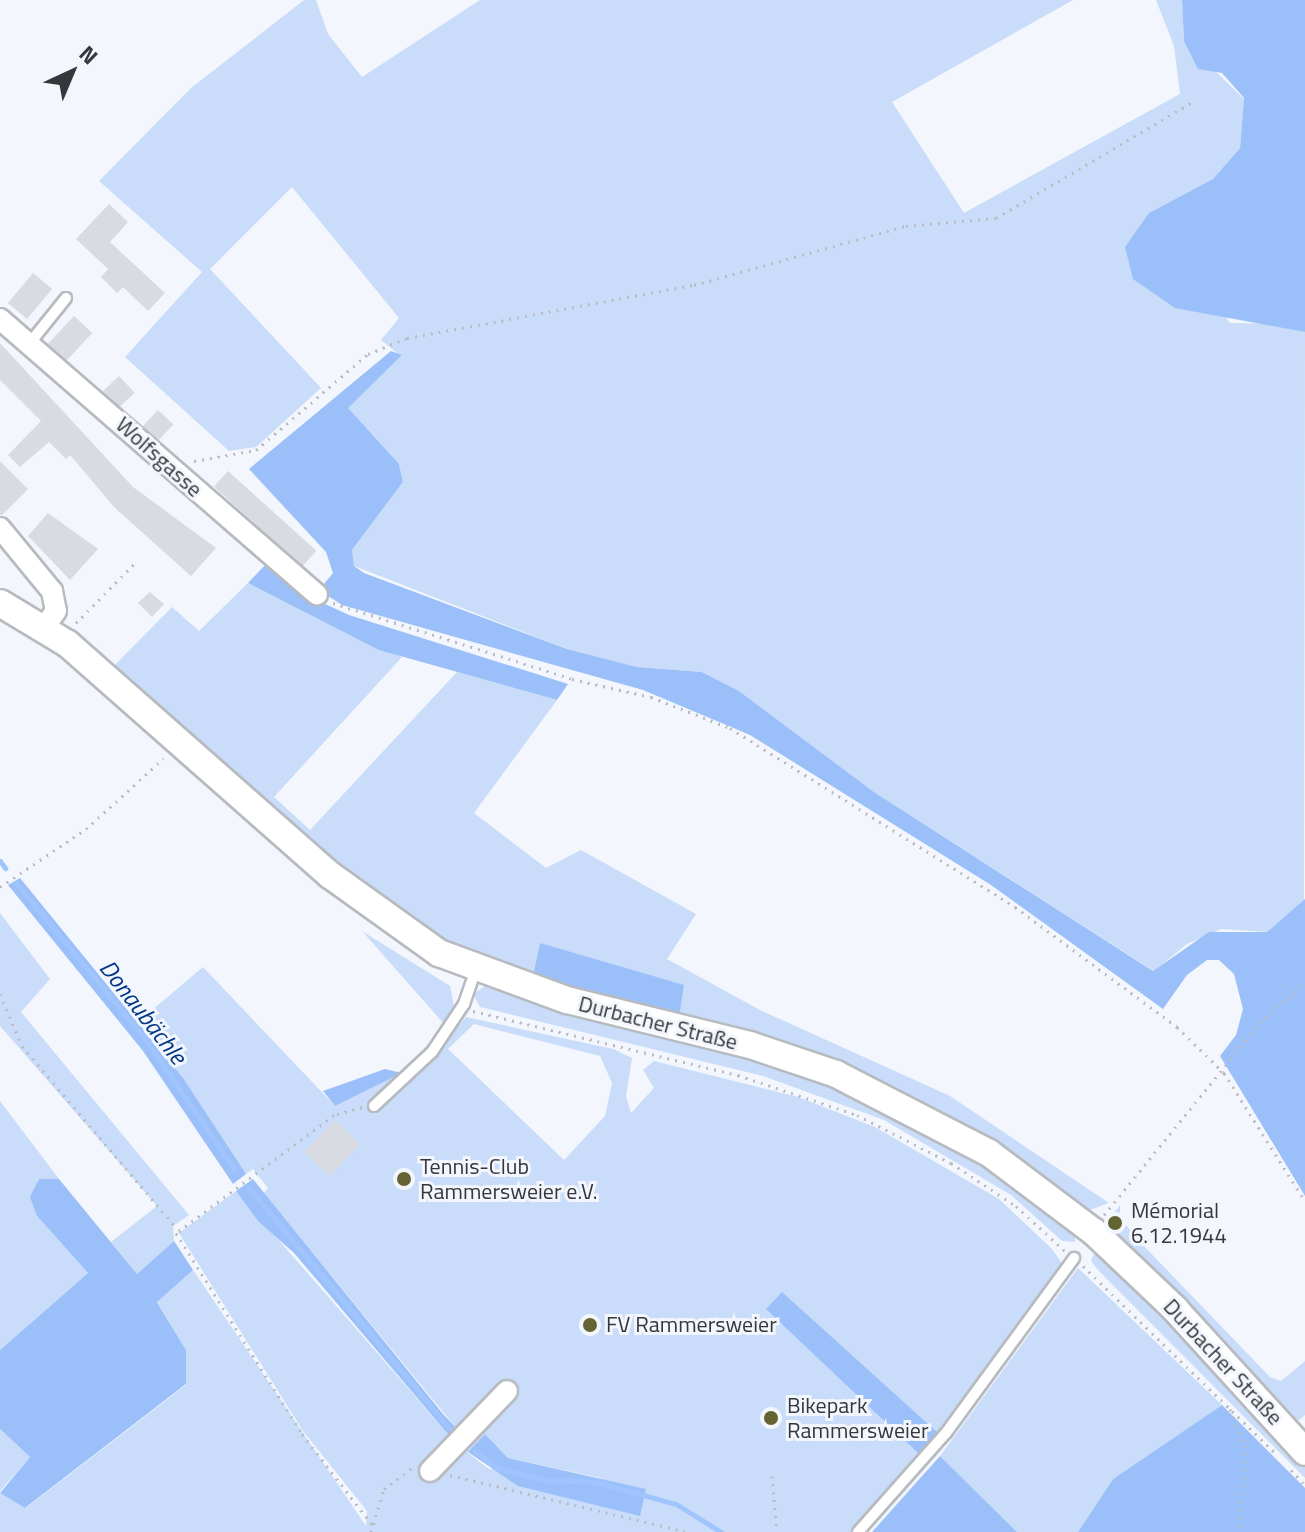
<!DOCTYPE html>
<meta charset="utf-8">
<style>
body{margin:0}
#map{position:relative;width:1305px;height:1532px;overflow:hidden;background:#f3f6fc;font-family:"Titillium Web",sans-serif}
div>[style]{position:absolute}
.green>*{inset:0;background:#c9dcf9}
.forest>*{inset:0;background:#9bc0f9}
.stream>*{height:5px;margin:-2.5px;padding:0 2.5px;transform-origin:2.5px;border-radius:2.5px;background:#a0c5fe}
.building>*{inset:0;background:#d8dbe1;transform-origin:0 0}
.path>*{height:3px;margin-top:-1.5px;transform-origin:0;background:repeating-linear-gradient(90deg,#babcc1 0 2px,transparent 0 8px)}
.roads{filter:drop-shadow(2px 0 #b7bbc0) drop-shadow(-2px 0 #b7bbc0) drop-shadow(0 2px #b7bbc0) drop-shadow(0 -2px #b7bbc0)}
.service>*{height:10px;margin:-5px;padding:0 5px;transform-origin:5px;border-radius:5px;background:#fff}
.minor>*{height:20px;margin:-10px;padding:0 10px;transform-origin:10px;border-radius:10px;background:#fff}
.tertiary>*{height:26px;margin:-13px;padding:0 13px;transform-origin:13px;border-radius:13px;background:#fff}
.dots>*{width:22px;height:22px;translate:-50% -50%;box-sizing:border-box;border:4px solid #f3f6fc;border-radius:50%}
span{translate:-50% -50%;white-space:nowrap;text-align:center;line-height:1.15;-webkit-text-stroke:6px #f3f6fc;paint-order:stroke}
.street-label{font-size:22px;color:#36373a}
.poi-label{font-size:22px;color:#36373a}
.left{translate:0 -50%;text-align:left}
.water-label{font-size:24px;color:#003786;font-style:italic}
.north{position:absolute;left:32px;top:32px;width:80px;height:80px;-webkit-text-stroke:6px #f3f6fc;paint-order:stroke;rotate:44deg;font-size:22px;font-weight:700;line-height:32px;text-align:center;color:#36373a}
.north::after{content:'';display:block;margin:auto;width:28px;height:36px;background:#36373a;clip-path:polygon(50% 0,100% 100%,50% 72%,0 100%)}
</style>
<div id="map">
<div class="green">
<i style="clip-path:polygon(304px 0,316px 0,328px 34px,362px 77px,480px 0,1073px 0,892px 102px,964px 213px,1180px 94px,1174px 46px,1156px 0,1182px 0,1184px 41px,1244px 99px,1240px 148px,1213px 179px,1149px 213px,1230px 323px,1281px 324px,1305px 332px,1304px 901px,1267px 932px,1221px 929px,1187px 944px,1154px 971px,874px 792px,739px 691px,702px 672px,637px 667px,567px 649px,354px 566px,352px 550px,403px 482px,399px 464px,347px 408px,401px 356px,381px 340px,399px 318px,292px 187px,210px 269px,321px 388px,256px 447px,229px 451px,125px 357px,202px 272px,99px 181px,191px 88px)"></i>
<i style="clip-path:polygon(248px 583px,402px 657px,274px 797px,310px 830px,457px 672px,557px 700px,474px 813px,546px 868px,581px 850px,696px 914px,667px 959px,760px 1010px,950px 1096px,1109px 1203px,1087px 1211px,1003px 1150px,888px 1086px,808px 1053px,679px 1017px,540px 943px,532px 980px,420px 931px,352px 883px,109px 671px,172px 607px,199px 631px)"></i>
<i style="clip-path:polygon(0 913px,50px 979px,21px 1012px,189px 1215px,173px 1226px,174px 1241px,137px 1274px,111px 1242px,157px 1206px,0 1026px)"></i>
<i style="clip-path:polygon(362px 931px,450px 986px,454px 1006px,445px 1025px)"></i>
<i style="clip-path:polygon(evenodd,203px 967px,335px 1106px,402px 1073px,434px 1038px,443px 1044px,466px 1017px,613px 1049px,632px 1058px,626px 1096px,631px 1113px,654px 1088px,643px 1070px,654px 1061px,798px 1097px,875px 1127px,999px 1199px,1052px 1249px,1061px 1262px,1057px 1273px,938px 1433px,767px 1309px,919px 1454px,851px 1532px,0 1532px,0 1493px,26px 1508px,186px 1385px,186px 1350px,157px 1301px,193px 1270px,366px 1526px,367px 1511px,303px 1431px,179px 1233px,236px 1191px,453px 1440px,461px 1434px,264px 1193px,268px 1188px,253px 1169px,246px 1174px,138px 1022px,203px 967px,474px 1024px,600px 1056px,612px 1083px,605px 1116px,564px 1160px,448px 1049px,474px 1024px,203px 967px,485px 1434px,508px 1458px,605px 1479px,489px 1469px,468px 1453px,485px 1434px)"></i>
<i style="clip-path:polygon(485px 986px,806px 1073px,954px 1143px,1075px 1230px,1075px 1242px,1062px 1241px,1011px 1195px,884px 1120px,763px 1076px,480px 1007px,473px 994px)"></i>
<i style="clip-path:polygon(0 1101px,59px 1179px,38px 1179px,37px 1216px,88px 1273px,0 1350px)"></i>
<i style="clip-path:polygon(1120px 1205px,1120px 1218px,1141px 1243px,1270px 1377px,1281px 1381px,1305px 1361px,1305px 1415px,1294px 1424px,1112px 1233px,1108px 1222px)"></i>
<i style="clip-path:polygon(1095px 1252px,1107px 1257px,1283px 1437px,1305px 1465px,1305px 1478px,1096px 1268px,1091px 1260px)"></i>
<i style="clip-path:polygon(1078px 1268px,1222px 1405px,1113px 1479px,1078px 1532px,1017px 1532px,940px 1456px)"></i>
<i style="clip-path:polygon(0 1429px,30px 1457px,0 1491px)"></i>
</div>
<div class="forest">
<i style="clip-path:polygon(1182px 0,1305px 0,1305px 332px,1175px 308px,1133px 279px,1125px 247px,1149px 213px,1213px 179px,1240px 148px,1244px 98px,1222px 73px,1198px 69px,1184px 41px)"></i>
<i style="clip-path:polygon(391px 351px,402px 355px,348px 408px,399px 464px,403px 482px,352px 550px,354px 566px,364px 573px,567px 649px,637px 667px,702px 672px,739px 691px,874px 792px,1153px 971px,1209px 932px,1267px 932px,1305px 899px,1305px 1196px,1220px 1056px,1236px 1035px,1243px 1009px,1234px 974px,1219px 960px,1207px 960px,1187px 975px,1163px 1009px,991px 885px,750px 735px,643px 690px,342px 605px,319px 590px,333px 573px,326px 552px,249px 469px)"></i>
<i style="clip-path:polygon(267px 563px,312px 598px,349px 615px,568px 684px,557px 700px,379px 650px,248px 583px)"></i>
<i style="clip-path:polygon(20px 878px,183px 1078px,246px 1174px,233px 1184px,143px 1051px,8px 885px)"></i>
<i style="clip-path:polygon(540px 943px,684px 985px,679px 1017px,532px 980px)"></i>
<i style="clip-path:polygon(385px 1069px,402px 1073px,335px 1106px,323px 1091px)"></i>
<i style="clip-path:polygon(39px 1179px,59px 1179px,137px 1274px,174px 1241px,193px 1270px,157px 1302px,186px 1350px,186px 1384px,25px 1508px,0 1493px,30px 1457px,0 1429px,0 1350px,88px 1273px,37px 1216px,30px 1197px)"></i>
<i style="clip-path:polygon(253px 1179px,443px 1414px,462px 1434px,453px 1440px,294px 1253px,258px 1221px,236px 1191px)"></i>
<i style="clip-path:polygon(782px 1292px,938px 1433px,919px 1454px,766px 1309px)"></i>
<i style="clip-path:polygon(1222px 1405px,1305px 1488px,1305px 1532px,1078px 1532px,1113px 1479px)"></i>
<i style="clip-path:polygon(485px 1434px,508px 1458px,646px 1489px,640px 1516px,518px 1486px,468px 1452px)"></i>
<i style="clip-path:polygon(940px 1456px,1017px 1532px,872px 1532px)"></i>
</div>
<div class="stream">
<i style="left:0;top:861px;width:9px;rotate:54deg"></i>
<i style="left:16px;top:883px;width:204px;rotate:50.4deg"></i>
<i style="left:146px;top:1040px;width:156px;rotate:55.7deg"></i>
<i style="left:249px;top:1188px;width:322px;rotate:50.2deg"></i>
<i style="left:475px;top:1451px;width:26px;rotate:39deg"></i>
<i style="left:495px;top:1467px;width:51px;rotate:14.9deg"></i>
<i style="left:544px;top:1480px;width:52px;rotate:2.2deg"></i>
<i style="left:596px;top:1482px;width:83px;rotate:15.4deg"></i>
<i style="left:676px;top:1504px;width:53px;rotate:31.9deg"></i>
</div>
<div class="building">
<i style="clip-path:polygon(109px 204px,128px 222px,110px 242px,165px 293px,148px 311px,123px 287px,117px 293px,101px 277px,108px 269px,76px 239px)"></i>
<i style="left:33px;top:273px;width:25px;height:39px;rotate:40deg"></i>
<i style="left:74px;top:316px;width:25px;height:38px;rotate:43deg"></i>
<i style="clip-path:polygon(0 343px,133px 487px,216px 548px,191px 576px,115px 508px,70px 455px,66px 459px,49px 442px,20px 467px,8px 455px,41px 421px,0 380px)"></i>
<i style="left:119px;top:376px;width:23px;height:22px;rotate:47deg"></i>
<i style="left:158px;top:410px;width:21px;height:23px;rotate:43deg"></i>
<i style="clip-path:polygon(0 461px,28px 489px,2px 515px,0 515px)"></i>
<i style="left:228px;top:471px;width:119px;height:21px;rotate:42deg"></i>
<i style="clip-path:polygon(48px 513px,98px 549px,70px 580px,28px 536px)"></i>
<i style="clip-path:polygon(150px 592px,164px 604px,152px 617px,138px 603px)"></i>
<i style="left:335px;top:1120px;width:35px;height:44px;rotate:44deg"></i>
</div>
<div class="path">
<i style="left:194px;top:461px;width:63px;rotate:-10.1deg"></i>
<i style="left:256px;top:450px;width:148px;rotate:-40.6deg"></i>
<i style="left:368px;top:354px;width:42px;rotate:-22.3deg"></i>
<i style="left:407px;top:338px;width:292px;rotate:-10.5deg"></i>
<i style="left:694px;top:285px;width:220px;rotate:-15.6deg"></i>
<i style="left:906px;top:226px;width:90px;rotate:-5.1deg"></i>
<i style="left:996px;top:218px;width:230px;rotate:-30.6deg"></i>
<i style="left:333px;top:603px;width:251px;rotate:17.6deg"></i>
<i style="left:572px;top:679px;width:81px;rotate:12.8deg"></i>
<i style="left:651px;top:697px;width:85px;rotate:21.4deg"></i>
<i style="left:730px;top:728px;width:337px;rotate:32.1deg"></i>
<i style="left:1015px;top:907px;width:202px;rotate:36.5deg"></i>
<i style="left:1177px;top:1027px;width:66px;rotate:44.4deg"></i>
<i style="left:1224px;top:1073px;width:151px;rotate:57.7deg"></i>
<i style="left:76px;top:623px;width:84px;rotate:-45.5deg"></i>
<i style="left:0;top:887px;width:104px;rotate:-34deg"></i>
<i style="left:86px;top:829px;width:105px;rotate:-42.3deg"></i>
<i style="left:0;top:994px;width:56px;rotate:67.1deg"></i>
<i style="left:22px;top:1046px;width:240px;rotate:49.7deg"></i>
<i style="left:473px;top:1011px;width:273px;rotate:13.6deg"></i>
<i style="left:738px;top:1075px;width:126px;rotate:18.6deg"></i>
<i style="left:857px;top:1115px;width:106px;rotate:27.1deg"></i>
<i style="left:951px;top:1163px;width:78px;rotate:33.5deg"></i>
<i style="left:1016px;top:1206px;width:67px;rotate:42.6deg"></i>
<i style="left:362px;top:1107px;width:29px;rotate:164deg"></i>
<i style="left:334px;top:1115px;width:197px;rotate:143.2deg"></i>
<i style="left:176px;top:1233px;width:237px;rotate:57.9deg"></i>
<i style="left:302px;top:1434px;width:116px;rotate:52.3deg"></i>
<i style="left:1104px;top:1215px;width:254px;rotate:-50.9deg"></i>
<i style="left:1264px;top:1018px;width:54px;rotate:-40.5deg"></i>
<i style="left:1083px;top:1266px;width:268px;rotate:44.2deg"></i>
<i style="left:1230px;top:1409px;width:39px;rotate:69deg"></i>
<i style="left:1244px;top:1445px;width:87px;rotate:92deg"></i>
<i style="left:1291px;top:1470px;width:21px;rotate:47deg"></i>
<i style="left:450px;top:1475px;width:245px;rotate:13.5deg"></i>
<i style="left:772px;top:1476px;width:56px;rotate:84.9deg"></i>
<i style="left:371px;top:1532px;width:45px;rotate:-73.2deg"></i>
<i style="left:384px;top:1489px;width:34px;rotate:-37deg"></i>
</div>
<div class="roads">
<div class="service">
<i style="left:29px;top:344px;width:59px;rotate:-51.2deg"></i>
<i style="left:374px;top:1106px;width:79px;rotate:-43deg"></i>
<i style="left:432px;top:1052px;width:58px;rotate:-56.3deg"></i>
<i style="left:464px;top:1004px;width:36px;rotate:-71deg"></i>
<i style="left:858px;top:1532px;width:132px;rotate:-48.4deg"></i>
<i style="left:946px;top:1433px;width:217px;rotate:-53.8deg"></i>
</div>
<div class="minor">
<i style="left:0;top:319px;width:420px;rotate:41deg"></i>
<i style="left:0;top:528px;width:82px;rotate:50.5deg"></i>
<i style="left:52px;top:591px;width:20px;rotate:79deg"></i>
<i style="left:56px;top:611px;width:21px;rotate:127deg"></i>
<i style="left:430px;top:1471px;width:111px;rotate:-46.1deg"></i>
</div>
<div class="tertiary">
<i style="left:0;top:603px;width:79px;rotate:31.1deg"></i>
<i style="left:68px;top:644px;width:349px;rotate:41.4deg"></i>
<i style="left:330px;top:875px;width:134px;rotate:35.6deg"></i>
<i style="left:439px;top:953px;width:136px;rotate:20.2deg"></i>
<i style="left:567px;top:1000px;width:188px;rotate:13.8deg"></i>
<i style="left:750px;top:1045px;width:91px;rotate:18.6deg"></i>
<i style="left:836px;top:1074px;width:172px;rotate:27.3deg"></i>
<i style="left:989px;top:1153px;width:131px;rotate:37deg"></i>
<i style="left:1094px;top:1232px;width:112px;rotate:43.5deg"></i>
<i style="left:1175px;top:1309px;width:193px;rotate:47.7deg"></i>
</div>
</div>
<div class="dots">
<i style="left:404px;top:1179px;background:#636431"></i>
<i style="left:1115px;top:1223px;background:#636431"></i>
<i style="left:590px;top:1325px;background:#636431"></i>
<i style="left:771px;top:1418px;background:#636431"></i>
</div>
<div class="street-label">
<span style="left:159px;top:457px;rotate:42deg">Wolfsgasse</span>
<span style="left:658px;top:1023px;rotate:14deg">Durbacher Straße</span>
<span style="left:1223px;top:1362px;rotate:47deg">Durbacher Straße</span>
</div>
<div class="poi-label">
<span class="left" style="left:420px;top:1179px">Tennis-Club<br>Rammersweier e.V.</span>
<span class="left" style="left:1131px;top:1223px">Mémorial<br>6.12.1944</span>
<span class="left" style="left:606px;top:1325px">FV Rammersweier</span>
<span class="left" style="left:787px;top:1418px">Bikepark<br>Rammersweier</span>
</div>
<div class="water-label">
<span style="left:143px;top:1012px;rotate:52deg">Donaubächle</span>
</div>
<div class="north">N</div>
</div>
